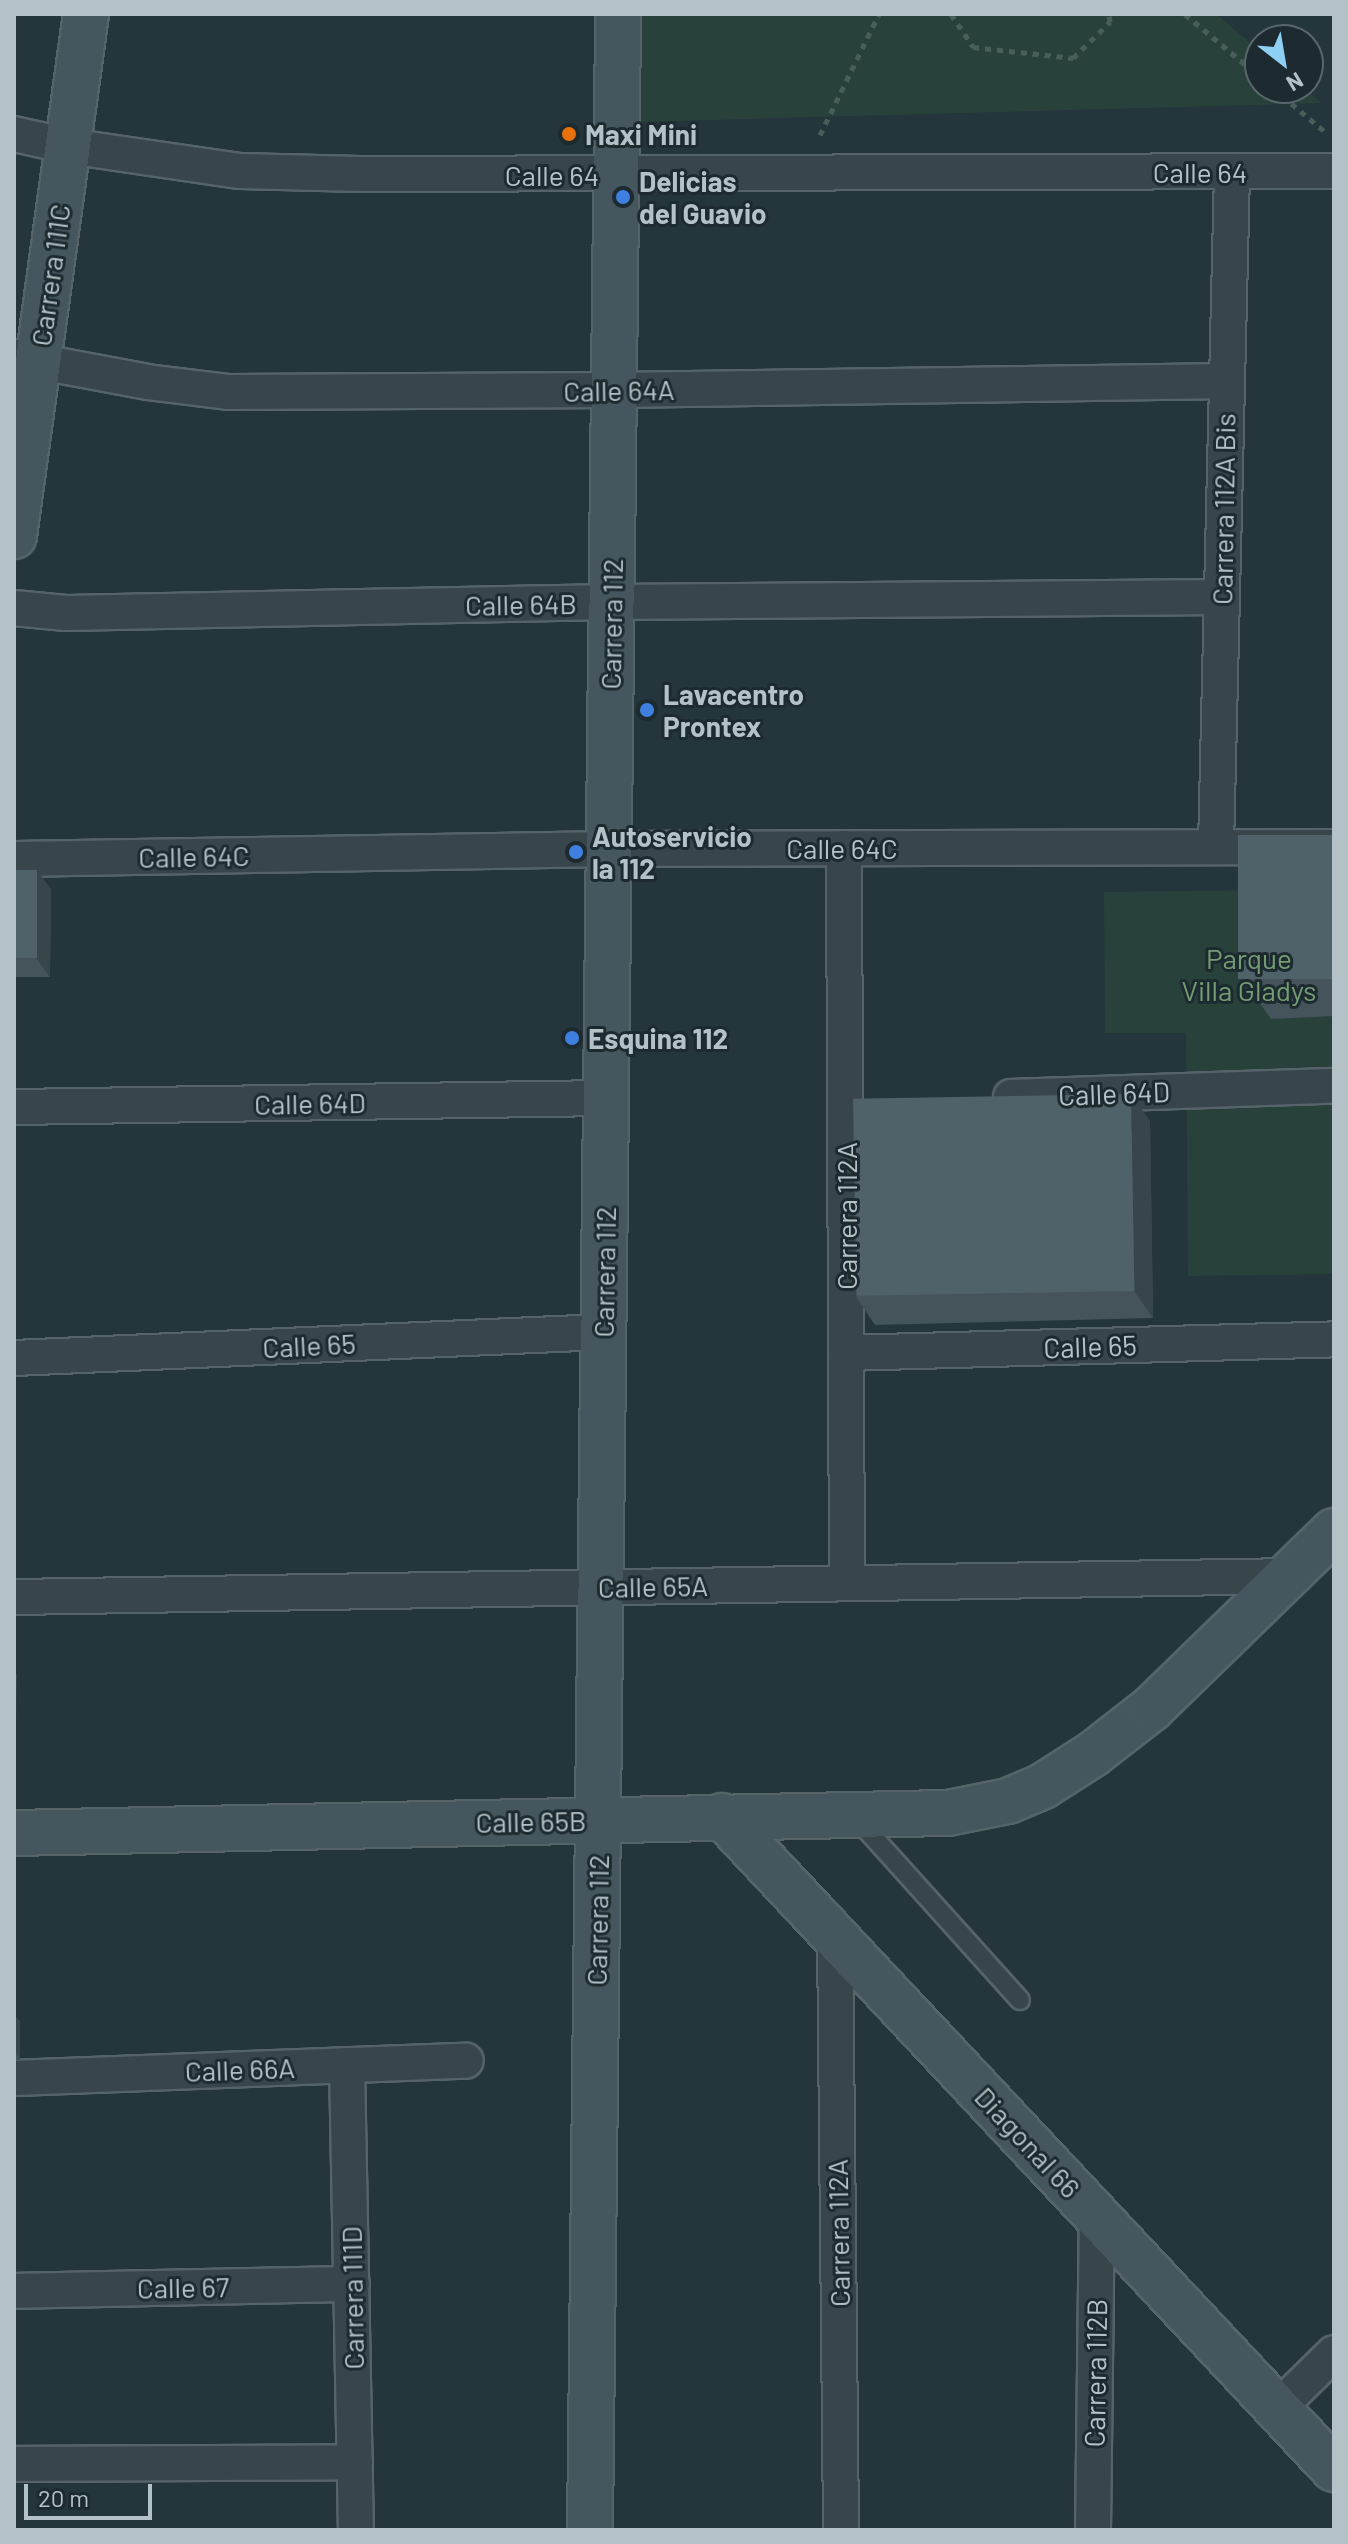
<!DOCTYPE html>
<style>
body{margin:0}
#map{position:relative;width:1348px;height:2544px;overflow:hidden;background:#24353c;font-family:Barlow,sans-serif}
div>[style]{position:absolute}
.green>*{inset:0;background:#29413b}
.path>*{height:5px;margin-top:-2.5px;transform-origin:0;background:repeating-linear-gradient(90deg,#485e5a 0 6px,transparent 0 12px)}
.roads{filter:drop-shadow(2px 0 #56646a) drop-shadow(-2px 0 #56646a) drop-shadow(0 2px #56646a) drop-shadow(0 -2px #56646a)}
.lane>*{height:18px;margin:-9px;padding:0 9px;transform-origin:9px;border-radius:9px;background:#38464c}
.street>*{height:34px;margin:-17px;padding:0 17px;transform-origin:17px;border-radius:17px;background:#38464c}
.secondary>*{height:44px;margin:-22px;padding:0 22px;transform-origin:22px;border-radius:22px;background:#46565f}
.wall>*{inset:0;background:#45545a}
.shaded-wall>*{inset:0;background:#38454a;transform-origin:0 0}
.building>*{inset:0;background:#506269;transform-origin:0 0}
.dots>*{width:22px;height:22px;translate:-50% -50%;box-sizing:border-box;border:4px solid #1d2b31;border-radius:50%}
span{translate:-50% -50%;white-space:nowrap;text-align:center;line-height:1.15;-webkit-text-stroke:6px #1d2b31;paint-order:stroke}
.poi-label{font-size:28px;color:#b4c1c7;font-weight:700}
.left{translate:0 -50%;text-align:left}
.street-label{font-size:28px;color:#b4c1c7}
.park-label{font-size:28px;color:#759c73}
.frame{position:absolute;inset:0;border:16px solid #b4c1c7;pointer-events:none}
.north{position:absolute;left:1244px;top:24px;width:80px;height:80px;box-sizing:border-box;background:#1d2b31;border:2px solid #59676d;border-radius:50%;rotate:149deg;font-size:22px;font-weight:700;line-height:32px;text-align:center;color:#b4c1c7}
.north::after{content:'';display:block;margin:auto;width:28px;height:36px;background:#8dd0f3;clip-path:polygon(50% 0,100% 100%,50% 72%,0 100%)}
.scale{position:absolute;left:24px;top:2484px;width:128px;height:36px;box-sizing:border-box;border:4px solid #b4c1c7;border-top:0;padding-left:10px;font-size:24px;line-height:28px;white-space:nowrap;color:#b4c1c7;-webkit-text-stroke:6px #1d2b31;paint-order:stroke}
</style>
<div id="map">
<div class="green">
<i style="clip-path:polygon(641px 14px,1216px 14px,1260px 51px,1260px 88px,1304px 88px,1322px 103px,639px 122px)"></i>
<i style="clip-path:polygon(1334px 889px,1334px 1274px,1188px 1276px,1186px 1033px,1105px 1033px,1104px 892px)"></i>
</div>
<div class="path">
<i style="left:951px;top:14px;width:40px;rotate:56deg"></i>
<i style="left:973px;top:47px;width:101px;rotate:6.3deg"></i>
<i style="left:1073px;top:58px;width:52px;rotate:-44.2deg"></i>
<i style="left:1110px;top:22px;width:8px;rotate:-97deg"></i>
<i style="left:1185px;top:14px;width:98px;rotate:40deg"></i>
<i style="left:1273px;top:88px;width:67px;rotate:40.1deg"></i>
<i style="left:820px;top:135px;width:135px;rotate:-64deg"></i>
</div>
<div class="roads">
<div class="lane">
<i style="left:856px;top:1818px;width:245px;rotate:48deg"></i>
</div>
<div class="street">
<i style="left:14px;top:134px;width:55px;rotate:12.5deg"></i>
<i style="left:68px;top:146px;width:174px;rotate:8.3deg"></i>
<i style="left:240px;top:171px;width:120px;rotate:1.4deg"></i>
<i style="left:360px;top:174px;width:974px;rotate:-0.18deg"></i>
<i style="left:14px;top:357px;width:135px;rotate:10.6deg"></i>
<i style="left:147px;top:382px;width:83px;rotate:7deg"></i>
<i style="left:229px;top:392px;width:385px;rotate:-0.3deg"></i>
<i style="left:614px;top:390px;width:613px;rotate:-0.84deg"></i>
<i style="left:14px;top:608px;width:52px;rotate:5.5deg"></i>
<i style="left:66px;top:613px;width:545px;rotate:-1.16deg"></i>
<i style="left:611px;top:602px;width:610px;rotate:-0.47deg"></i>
<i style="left:1216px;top:847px;width:675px;rotate:-88.64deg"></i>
<i style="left:844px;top:848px;width:735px;rotate:89.77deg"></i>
<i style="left:14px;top:859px;width:595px;rotate:-0.96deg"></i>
<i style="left:609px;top:849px;width:725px;rotate:-0.16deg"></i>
<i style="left:1011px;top:1097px;width:323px;rotate:-2deg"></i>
<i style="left:14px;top:1107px;width:592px;rotate:-0.87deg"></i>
<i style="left:846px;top:1353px;width:488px;rotate:-1.6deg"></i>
<i style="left:14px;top:1358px;width:590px;rotate:-2.53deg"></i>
<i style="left:14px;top:1597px;width:1278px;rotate:-0.94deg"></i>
<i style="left:835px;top:1936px;width:594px;rotate:89.42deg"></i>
<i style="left:347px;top:2065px;width:465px;rotate:88.9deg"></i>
<i style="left:14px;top:2078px;width:452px;rotate:-2.2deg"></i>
<i style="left:14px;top:2291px;width:338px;rotate:-1.2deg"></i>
<i style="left:1278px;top:2408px;width:78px;rotate:-44.5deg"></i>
<i style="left:14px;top:2464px;width:341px;rotate:-0.3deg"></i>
<i style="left:1093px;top:2530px;width:315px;rotate:-89.3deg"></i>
</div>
<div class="secondary">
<i style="left:14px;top:536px;width:527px;rotate:-82.15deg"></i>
<i style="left:722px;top:1816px;width:895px;rotate:46.86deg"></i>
<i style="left:14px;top:1833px;width:934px;rotate:-1.23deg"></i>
<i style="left:948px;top:1813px;width:61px;rotate:-11.3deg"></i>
<i style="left:1008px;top:1801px;width:38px;rotate:-23deg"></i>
<i style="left:1043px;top:1786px;width:59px;rotate:-32.6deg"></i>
<i style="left:1093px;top:1754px;width:75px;rotate:-37.9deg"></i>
<i style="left:1152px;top:1708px;width:254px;rotate:-44.2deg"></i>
<i style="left:590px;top:2530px;width:2516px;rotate:-89.36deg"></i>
</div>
</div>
<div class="wall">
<i style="clip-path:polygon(1334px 835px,1334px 1016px,1271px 1019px,1246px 984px)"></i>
<i style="clip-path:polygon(14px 870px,51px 889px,50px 977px,14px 977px)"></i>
<i style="clip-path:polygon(1150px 1121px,1153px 1318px,875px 1325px,856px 1297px)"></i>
<i style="clip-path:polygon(14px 2014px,20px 2022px,20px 2060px,14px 2060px)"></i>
</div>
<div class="shaded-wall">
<i style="clip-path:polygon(37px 870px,51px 889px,50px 977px,36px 958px)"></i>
<i style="clip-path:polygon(1131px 1094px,1150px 1121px,1153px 1318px,1134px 1291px)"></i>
<i style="left:14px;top:1139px;width:1px;height:96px;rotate:45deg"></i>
<i style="clip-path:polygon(14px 1670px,17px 1675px,16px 1724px,14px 1721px)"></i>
<i style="clip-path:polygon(14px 2014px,20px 2022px,20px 2060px,14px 2051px)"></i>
</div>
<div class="building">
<i style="left:1334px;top:835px;width:144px;height:96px;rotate:90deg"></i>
<i style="left:14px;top:870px;width:23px;height:88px"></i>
<i style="left:1131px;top:1094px;width:197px;height:278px;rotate:89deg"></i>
</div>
<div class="dots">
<i style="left:569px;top:134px;background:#e8710a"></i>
<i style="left:623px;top:197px;background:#3f7fe0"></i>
<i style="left:647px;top:710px;background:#3f7fe0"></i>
<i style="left:576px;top:852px;background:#3f7fe0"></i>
<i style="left:572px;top:1038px;background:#3f7fe0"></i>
</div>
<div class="poi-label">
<span class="left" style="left:585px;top:134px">Maxi Mini</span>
<span class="left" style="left:639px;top:197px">Delicias<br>del Guavio</span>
<span class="left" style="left:663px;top:710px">Lavacentro<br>Prontex</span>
<span class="left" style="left:592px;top:852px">Autoservicio<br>la 112</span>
<span class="left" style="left:588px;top:1038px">Esquina 112</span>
</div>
<div class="street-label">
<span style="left:1200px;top:172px">Calle 64</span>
<span style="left:552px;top:175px">Calle 64</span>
<span style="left:50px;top:275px;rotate:-82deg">Carrera 111C</span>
<span style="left:619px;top:390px;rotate:-1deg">Calle 64A</span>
<span style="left:1223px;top:509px;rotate:-89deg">Carrera 112A Bis</span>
<span style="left:521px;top:604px;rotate:-1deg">Calle 64B</span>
<span style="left:611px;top:624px;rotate:-89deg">Carrera 112</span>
<span style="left:842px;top:848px">Calle 64C</span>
<span style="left:194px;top:856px;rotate:-1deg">Calle 64C</span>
<span style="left:1114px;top:1093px;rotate:-2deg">Calle 64D</span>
<span style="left:310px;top:1103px;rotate:-1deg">Calle 64D</span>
<span style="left:846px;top:1216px;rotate:-90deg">Carrera 112A</span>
<span style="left:604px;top:1272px;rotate:-89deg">Carrera 112</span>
<span style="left:309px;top:1345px;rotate:-3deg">Calle 65</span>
<span style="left:1090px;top:1346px;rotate:-2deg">Calle 65</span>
<span style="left:653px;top:1586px;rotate:-1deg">Calle 65A</span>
<span style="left:531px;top:1821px;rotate:-1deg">Calle 65B</span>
<span style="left:597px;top:1920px;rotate:-89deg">Carrera 112</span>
<span style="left:240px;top:2069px;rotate:-2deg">Calle 66A</span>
<span style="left:1028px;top:2142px;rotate:47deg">Diagonal 66</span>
<span style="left:838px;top:2233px;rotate:-91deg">Carrera 112A</span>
<span style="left:183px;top:2287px;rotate:-1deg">Calle 67</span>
<span style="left:352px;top:2298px;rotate:-91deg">Carrera 111D</span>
<span style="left:1095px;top:2373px;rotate:-89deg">Carrera 112B</span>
</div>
<div class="park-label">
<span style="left:1249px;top:974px">Parque<br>Villa Gladys</span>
</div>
<div class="frame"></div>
<div class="north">N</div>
<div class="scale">20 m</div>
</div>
